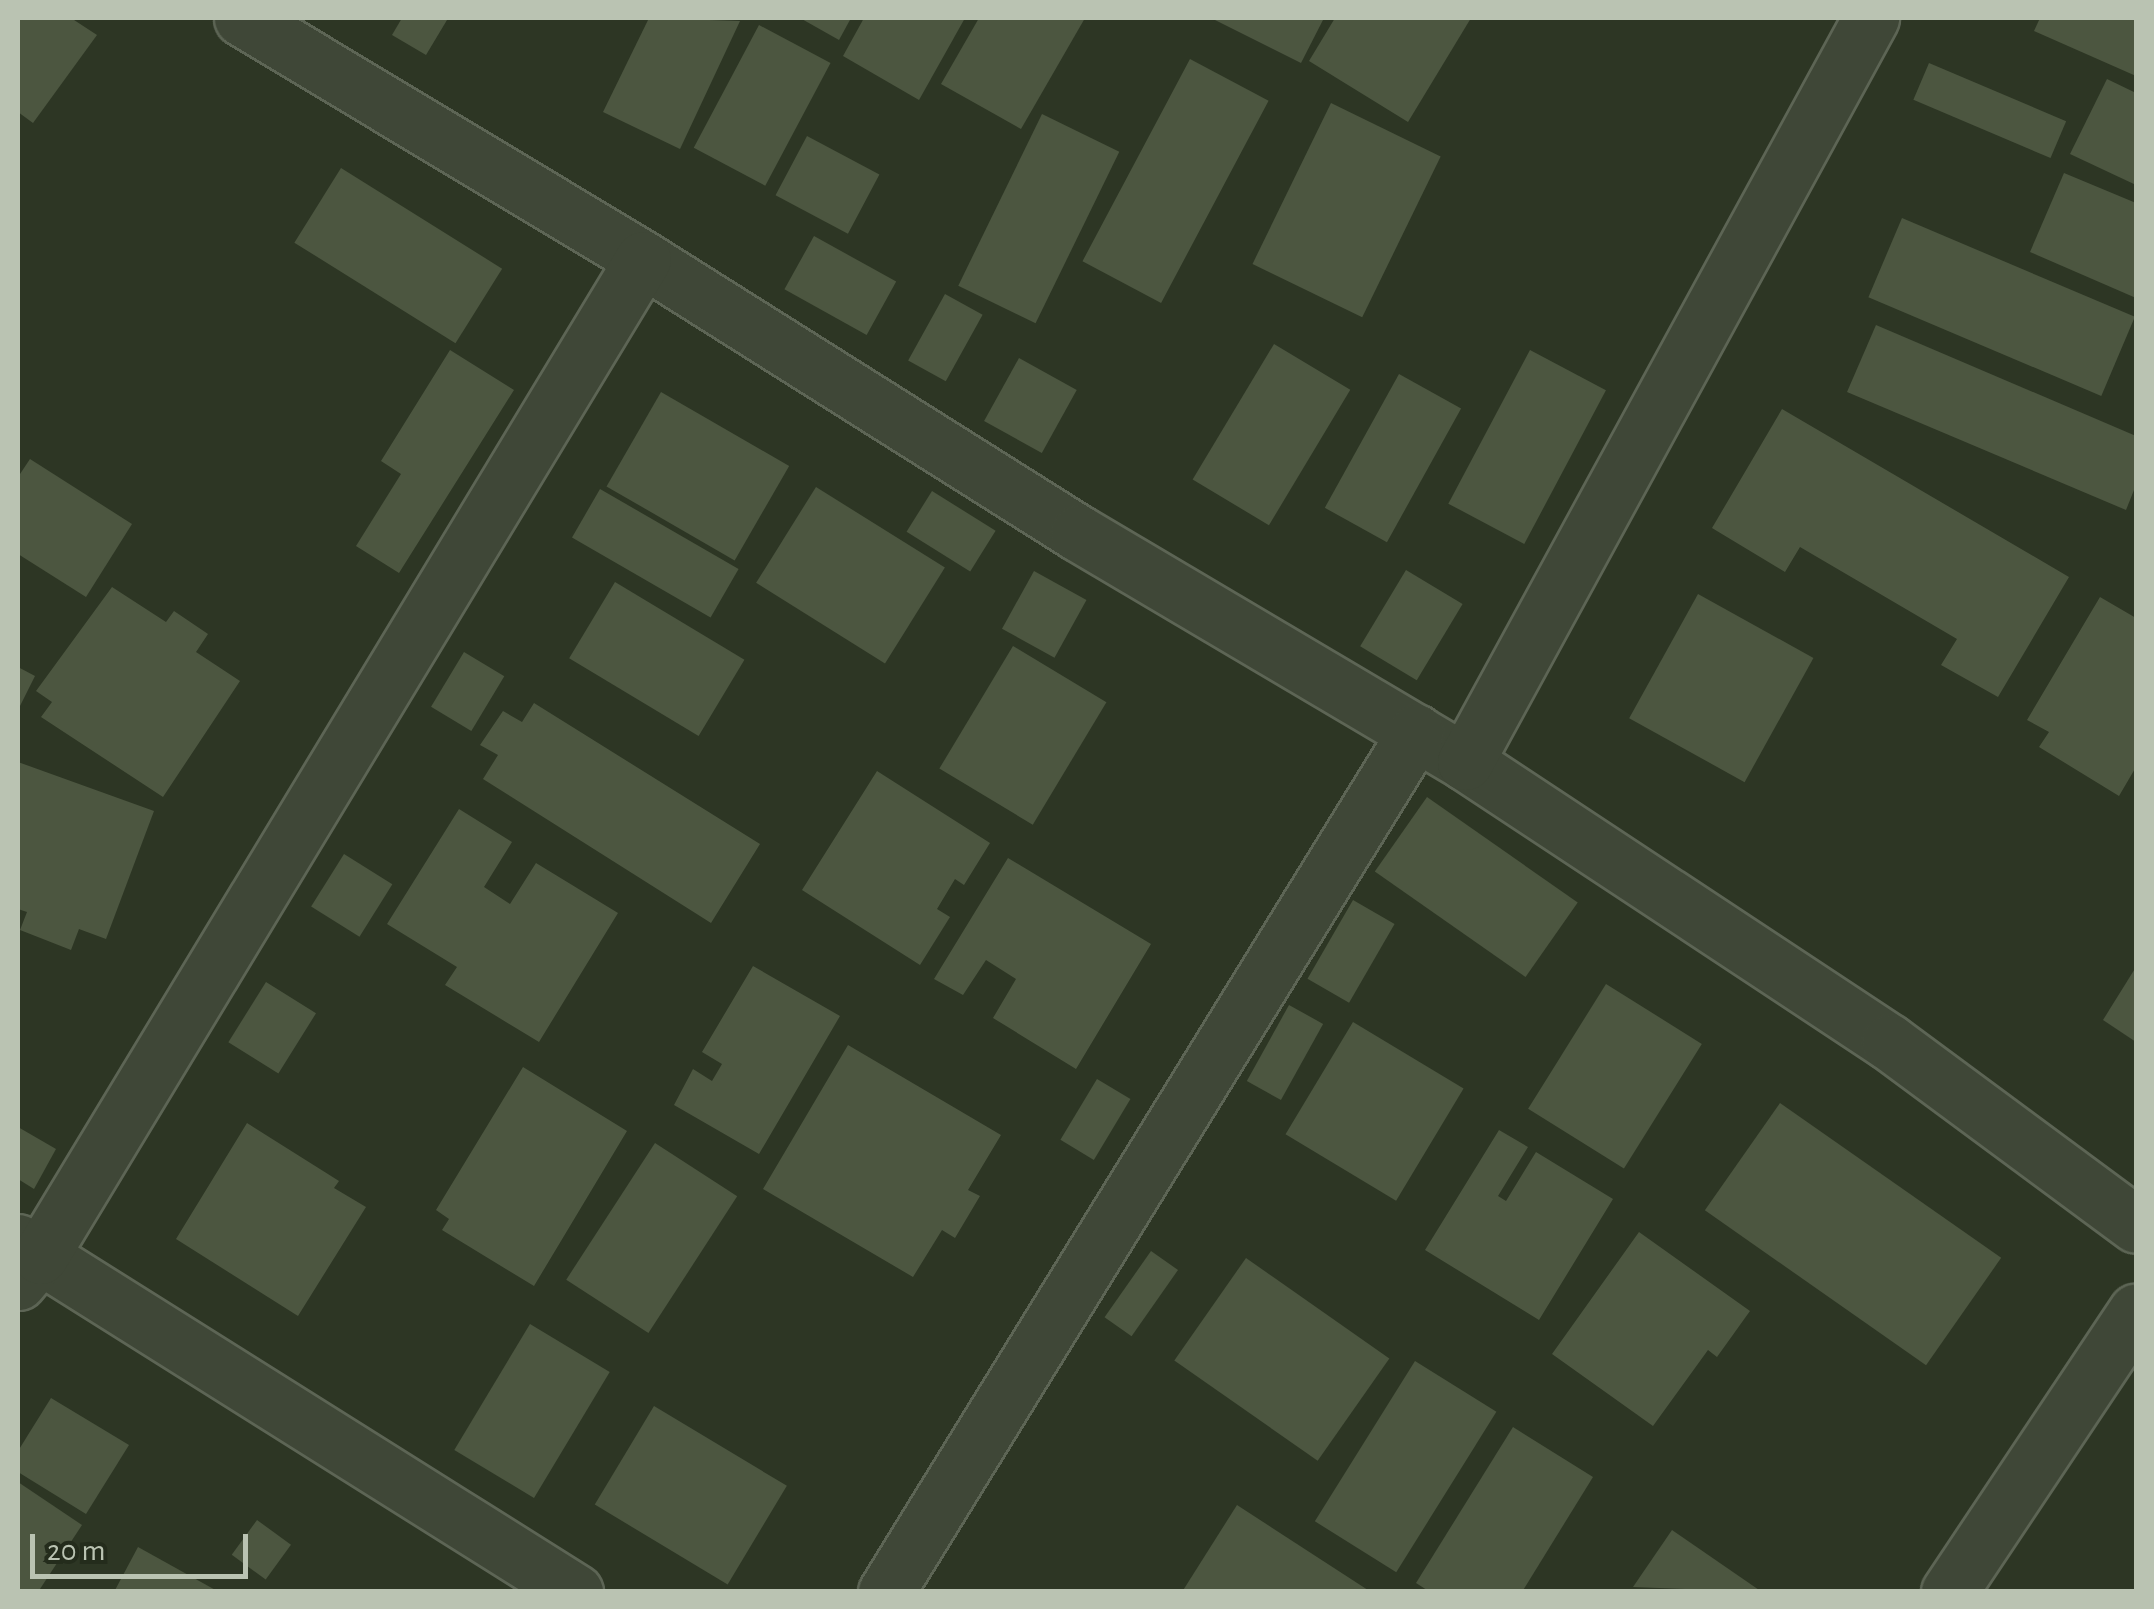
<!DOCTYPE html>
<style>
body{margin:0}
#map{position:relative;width:2154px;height:1609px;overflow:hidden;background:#2d3624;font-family:"Alegreya Sans",sans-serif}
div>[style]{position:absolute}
.building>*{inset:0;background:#4c5640;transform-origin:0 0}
.roads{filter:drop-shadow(2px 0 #5d6555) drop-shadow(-2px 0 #5d6555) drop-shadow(0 2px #5d6555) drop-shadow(0 -2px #5d6555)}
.minor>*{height:55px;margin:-27.5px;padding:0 27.5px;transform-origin:27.5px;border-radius:27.5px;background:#3f4737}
span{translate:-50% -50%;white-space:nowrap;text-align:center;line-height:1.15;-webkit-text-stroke:8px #242c1c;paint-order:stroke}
.frame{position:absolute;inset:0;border:20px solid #bac3b2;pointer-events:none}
.scale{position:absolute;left:30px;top:1534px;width:218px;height:45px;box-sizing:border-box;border:5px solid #bac3b2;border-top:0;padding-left:12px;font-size:30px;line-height:35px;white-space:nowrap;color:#bac3b2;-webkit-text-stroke:8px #242c1c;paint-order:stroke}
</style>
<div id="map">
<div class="building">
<i style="clip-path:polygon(18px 18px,71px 18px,97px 35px,33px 123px,18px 112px)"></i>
<i style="clip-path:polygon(402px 18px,447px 20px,426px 55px,392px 35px)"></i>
<i style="clip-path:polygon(649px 18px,740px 21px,680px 149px,603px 112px)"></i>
<i style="clip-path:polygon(800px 18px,851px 18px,839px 40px)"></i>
<i style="clip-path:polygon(864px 18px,965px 18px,919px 100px,843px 56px)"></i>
<i style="clip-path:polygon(979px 18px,1085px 18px,1021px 129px,941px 84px)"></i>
<i style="clip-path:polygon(1211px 18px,1324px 18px,1301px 63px)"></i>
<i style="clip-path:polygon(1335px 18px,1471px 18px,1408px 122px,1309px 61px)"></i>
<i style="clip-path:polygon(2040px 18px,2136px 18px,2136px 76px,2034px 31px)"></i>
<i style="left:759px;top:25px;width:81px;height:139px;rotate:28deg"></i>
<i style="left:1190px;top:59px;width:89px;height:229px;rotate:28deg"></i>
<i style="left:1929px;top:63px;width:149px;height:40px;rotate:23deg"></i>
<i style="clip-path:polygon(2107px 79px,2136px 93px,2136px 185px,2070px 154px)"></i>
<i style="left:1331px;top:103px;width:122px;height:179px;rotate:26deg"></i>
<i style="left:1042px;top:114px;width:86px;height:191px;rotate:26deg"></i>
<i style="left:807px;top:136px;width:82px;height:67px;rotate:28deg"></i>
<i style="left:341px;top:168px;width:190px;height:88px;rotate:32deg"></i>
<i style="clip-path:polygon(2064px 173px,2136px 203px,2136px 298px,2030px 252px)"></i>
<i style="left:1902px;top:218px;width:253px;height:86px;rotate:23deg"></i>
<i style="left:814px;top:236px;width:94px;height:61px;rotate:29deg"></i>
<i style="left:945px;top:294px;width:43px;height:76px;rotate:29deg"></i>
<i style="clip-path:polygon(1876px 325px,2136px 436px,2136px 485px,2126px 510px,1847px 392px)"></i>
<i style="left:1274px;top:344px;width:89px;height:158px;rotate:31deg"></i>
<i style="clip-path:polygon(450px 350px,514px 390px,399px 573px,356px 546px,401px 474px,381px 461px)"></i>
<i style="left:1530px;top:350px;width:86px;height:174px;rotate:28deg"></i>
<i style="left:1019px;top:358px;width:66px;height:72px;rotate:29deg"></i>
<i style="left:1399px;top:374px;width:71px;height:153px;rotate:29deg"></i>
<i style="left:661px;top:392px;width:148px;height:109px;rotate:30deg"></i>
<i style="clip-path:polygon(1782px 409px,2069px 577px,1998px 697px,1941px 665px,1957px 639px,1800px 547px,1785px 572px,1712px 528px)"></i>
<i style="clip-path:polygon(30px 459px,132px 524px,86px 597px,18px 554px,18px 477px)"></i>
<i style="left:816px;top:487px;width:152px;height:113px;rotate:32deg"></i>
<i style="left:600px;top:489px;width:160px;height:56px;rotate:30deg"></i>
<i style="left:932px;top:491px;width:75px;height:48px;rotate:32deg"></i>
<i style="left:1406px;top:570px;width:66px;height:89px;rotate:31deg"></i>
<i style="left:1034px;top:571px;width:60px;height:66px;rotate:29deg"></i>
<i style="left:615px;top:582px;width:151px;height:89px;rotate:31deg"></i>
<i style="clip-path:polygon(112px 587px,166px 622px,174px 611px,208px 634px,196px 652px,240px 681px,163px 797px,41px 717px,52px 702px,36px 691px)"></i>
<i style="left:1698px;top:594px;width:132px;height:142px;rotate:29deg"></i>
<i style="clip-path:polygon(2100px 597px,2136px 618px,2136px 767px,2119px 796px,2039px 747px,2049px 732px,2027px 720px)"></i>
<i style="left:1013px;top:646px;width:109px;height:143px;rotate:31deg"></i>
<i style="left:464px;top:652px;width:47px;height:64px;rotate:31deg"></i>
<i style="clip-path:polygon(18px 667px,35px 676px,18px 710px)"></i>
<i style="clip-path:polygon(534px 703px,760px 844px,711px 923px,483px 779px,498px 755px,480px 745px,503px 711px,522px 722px)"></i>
<i style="clip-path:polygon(18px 762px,154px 811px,106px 939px,79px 929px,71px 950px,20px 930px,27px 912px,18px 909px)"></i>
<i style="clip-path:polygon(877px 771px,990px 843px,964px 885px,955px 879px,937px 909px,950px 917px,920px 965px,802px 890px)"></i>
<i style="left:1427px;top:797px;width:184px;height:91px;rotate:35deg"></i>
<i style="clip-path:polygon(459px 809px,512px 842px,484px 887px,510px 904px,536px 863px,618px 913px,539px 1042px,445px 985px,457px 967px,387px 924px)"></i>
<i style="left:344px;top:854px;width:57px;height:62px;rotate:32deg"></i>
<i style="clip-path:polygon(1008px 858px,1151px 944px,1076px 1069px,993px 1018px,1016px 979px,986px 960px,963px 995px,934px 979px)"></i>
<i style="left:1353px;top:900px;width:48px;height:91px;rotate:30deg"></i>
<i style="clip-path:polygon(753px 966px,840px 1016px,759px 1154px,674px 1105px,693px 1069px,712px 1081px,722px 1064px,702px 1052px)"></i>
<i style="clip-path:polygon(2136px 967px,2136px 1042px,2103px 1020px)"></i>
<i style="left:266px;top:982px;width:59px;height:71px;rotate:32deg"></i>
<i style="left:1606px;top:984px;width:113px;height:147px;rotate:32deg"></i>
<i style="left:1289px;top:1005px;width:39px;height:87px;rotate:29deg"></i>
<i style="left:1353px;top:1022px;width:129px;height:131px;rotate:31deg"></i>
<i style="clip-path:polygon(848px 1045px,1001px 1135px,968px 1190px,980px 1196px,955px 1238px,942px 1230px,913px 1277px,763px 1189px)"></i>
<i style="clip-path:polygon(523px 1067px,627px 1131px,534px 1286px,442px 1230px,449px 1219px,436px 1210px)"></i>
<i style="left:1097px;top:1079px;width:39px;height:71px;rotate:31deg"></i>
<i style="left:1780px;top:1103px;width:270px;height:131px;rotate:35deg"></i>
<i style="clip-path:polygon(247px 1123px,339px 1181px,334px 1188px,366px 1207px,298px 1316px,176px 1239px)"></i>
<i style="clip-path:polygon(18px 1127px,56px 1149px,34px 1189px,18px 1179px)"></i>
<i style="clip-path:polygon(1499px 1130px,1528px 1147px,1498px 1196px,1506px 1201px,1536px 1152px,1613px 1199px,1539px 1320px,1425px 1250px)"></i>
<i style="left:655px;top:1143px;width:98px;height:163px;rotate:33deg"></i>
<i style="clip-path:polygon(1639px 1232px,1750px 1311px,1717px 1357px,1708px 1350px,1653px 1426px,1552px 1354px)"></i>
<i style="left:1151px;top:1251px;width:33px;height:81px;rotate:35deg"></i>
<i style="left:1246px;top:1258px;width:175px;height:125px;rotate:35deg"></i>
<i style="left:530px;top:1324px;width:93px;height:147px;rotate:31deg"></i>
<i style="left:1415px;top:1361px;width:96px;height:189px;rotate:32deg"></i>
<i style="clip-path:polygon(51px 1398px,129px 1445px,86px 1514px,18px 1472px,18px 1451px)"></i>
<i style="left:654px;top:1406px;width:155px;height:115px;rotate:31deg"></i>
<i style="clip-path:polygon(1513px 1427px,1593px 1477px,1522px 1592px,1430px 1592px,1416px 1583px)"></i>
<i style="clip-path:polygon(18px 1482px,82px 1525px,38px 1592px,18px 1592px)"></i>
<i style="clip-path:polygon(1237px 1505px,1371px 1592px,1182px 1592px)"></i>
<i style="left:257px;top:1520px;width:42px;height:43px;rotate:36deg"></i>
<i style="clip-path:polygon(1672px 1530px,1762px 1592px,1633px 1587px)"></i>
<i style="clip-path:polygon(138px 1547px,219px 1592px,114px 1592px)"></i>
</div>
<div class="roads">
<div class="minor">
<i style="left:242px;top:18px;width:468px;rotate:31deg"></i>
<i style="left:643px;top:259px;width:514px;rotate:32.21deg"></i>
<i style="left:1078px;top:533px;width:450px;rotate:30.6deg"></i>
<i style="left:1465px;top:762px;width:508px;rotate:33.44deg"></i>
<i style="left:1889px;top:1042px;width:307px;rotate:36.5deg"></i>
<i style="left:1465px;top:762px;width:848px;rotate:-61.38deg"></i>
<i style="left:18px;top:1242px;width:658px;rotate:32.14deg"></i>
<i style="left:18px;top:1282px;width:34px;rotate:-50deg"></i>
<i style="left:40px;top:1256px;width:1165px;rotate:-58.83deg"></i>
<i style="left:886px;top:1592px;width:1010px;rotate:-58.36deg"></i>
<i style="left:1949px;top:1592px;width:337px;rotate:-56.3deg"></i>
</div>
</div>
<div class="frame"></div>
<div class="scale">20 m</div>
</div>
